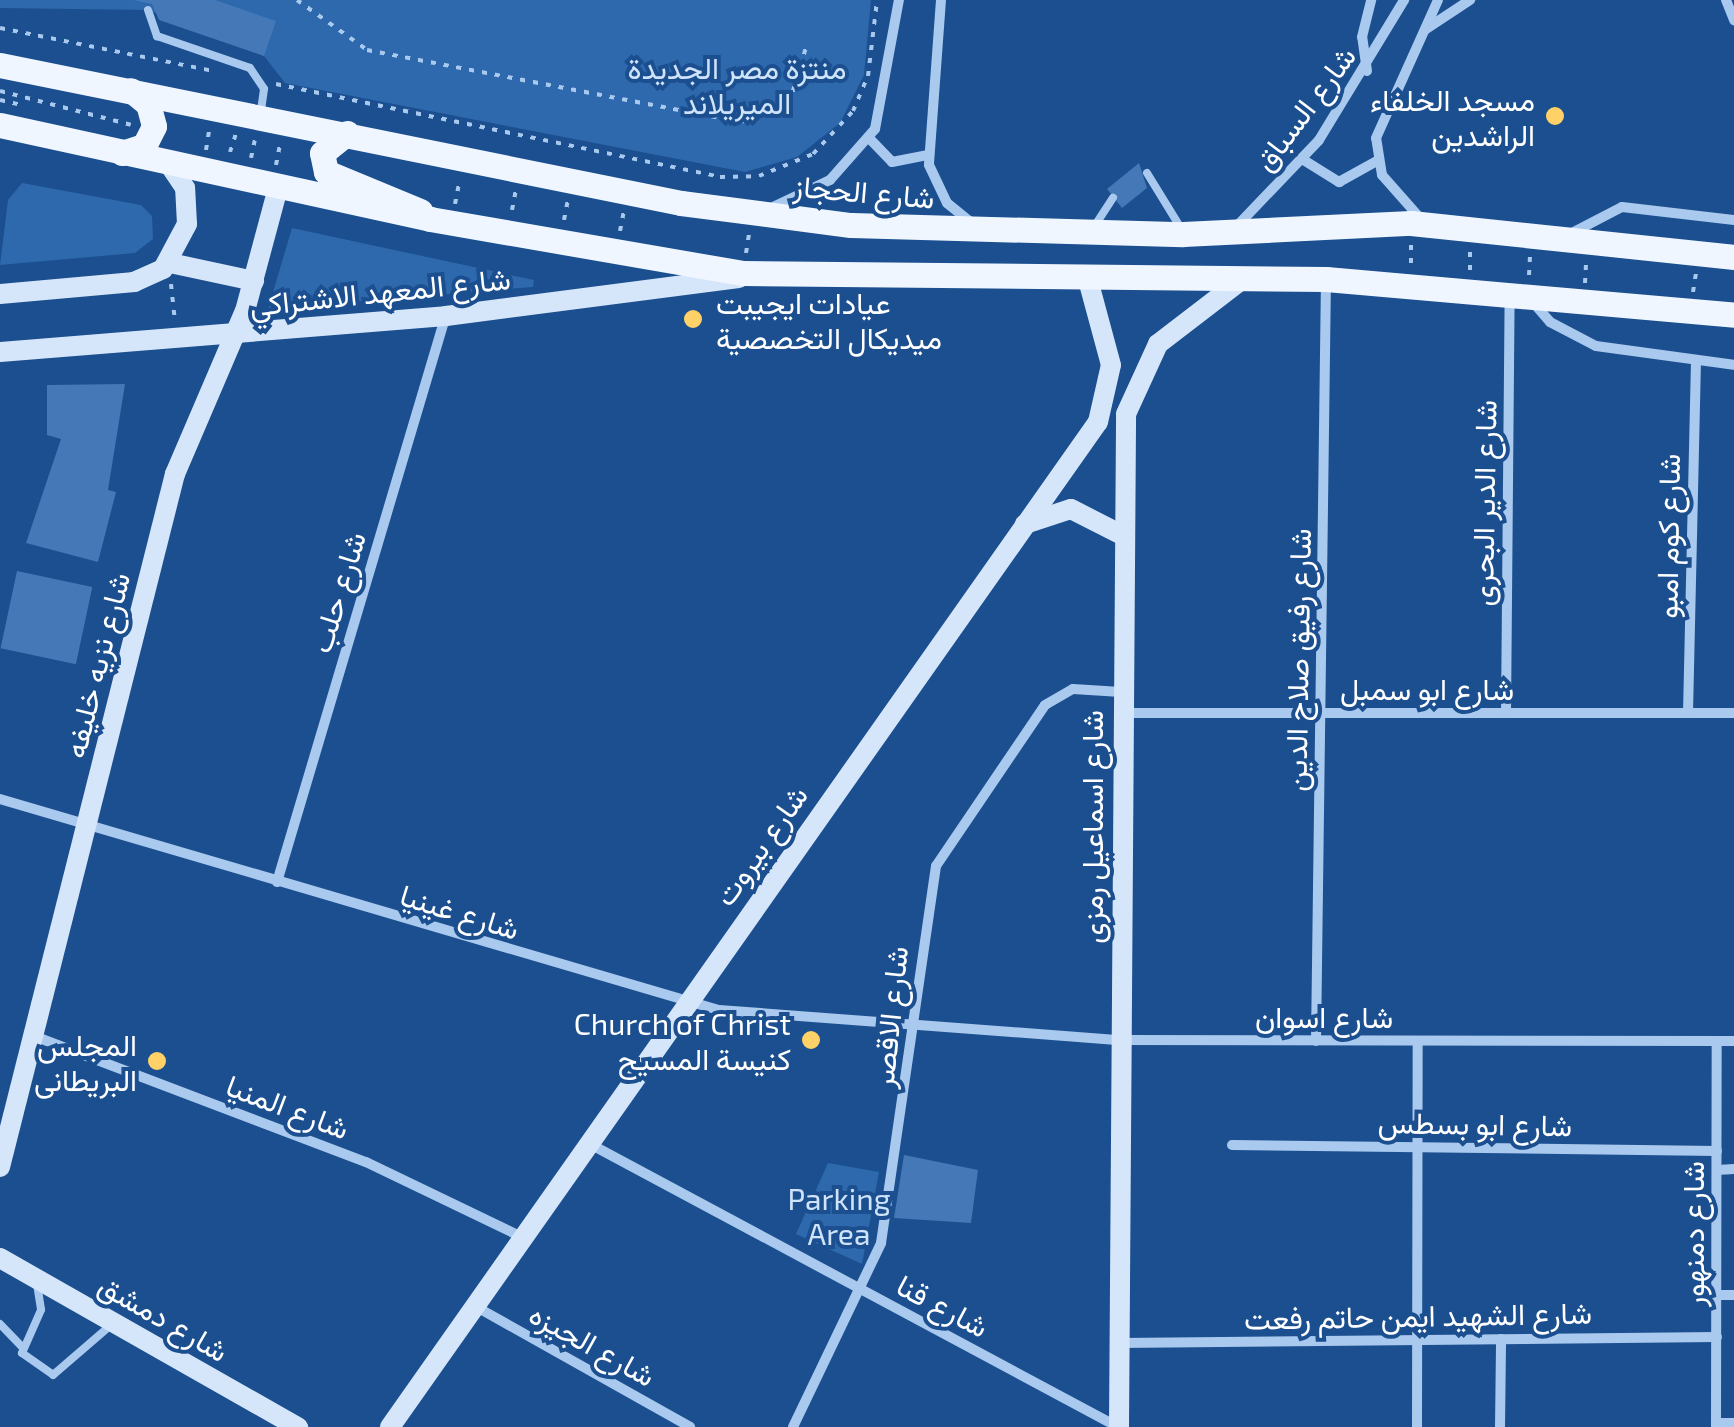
<!DOCTYPE html>
<meta charset="utf-8">
<style>
body{margin:0}
#map{position:relative;width:1734px;height:1427px;overflow:hidden;background:#1b4f8f;font-family:"Exo 2",Vazirmatn,sans-serif}
div>[style]{position:absolute}
.green>*{inset:0;background:#2e69ad}
.building>*{inset:0;background:#4478b7;transform-origin:0 0}
.path>*{height:4px;margin-top:-2px;transform-origin:0;background:repeating-linear-gradient(90deg,#a9c9ee 0 5px,transparent 0 13px)}
.lane>*{height:8px;margin:-4px;padding:0 4px;transform-origin:4px;border-radius:4px;background:#a9c9ee}
.street>*{height:10px;margin:-5px;padding:0 5px;transform-origin:5px;border-radius:5px;background:#a9c9ee}
.secondary>*{height:20px;margin:-10px;padding:0 10px;transform-origin:10px;border-radius:10px;background:#d6e6fa}
.primary>*{height:25px;margin:-12.5px;padding:0 12.5px;transform-origin:12.5px;border-radius:12.5px;background:#f0f6ff}
.dots>*{width:28px;height:28px;translate:-50% -50%;box-sizing:border-box;border:5px solid #1b4f8f;border-radius:50%}
span{translate:-50% -50%;white-space:nowrap;text-align:center;line-height:1.15;-webkit-text-stroke:8px #1b4f8f;paint-order:stroke}
.park-label{font-size:30px;color:#cfe3fa}
.poi-label{font-size:30px;color:#fff}
.right{translate:-100% -50%;text-align:right}
.left{translate:0 -50%;text-align:left}
.street-label{font-size:30px;color:#fff}
</style>
<div id="map">
<div class="green">
<i style="clip-path:polygon(0 0,871px 0,864px 75px,840px 123px,797px 157px,745px 172px,285px 83px,264px 56px,148px 10px,0 8px)"></i>
<i style="clip-path:polygon(22px 183px,141px 205px,152px 216px,153px 239px,135px 253px,0 265px,8px 200px)"></i>
<i style="clip-path:polygon(292px 228px,534px 280px,533px 287px,268px 309px)"></i>
<i style="clip-path:polygon(828px 1163px,879px 1172px,862px 1264px,796px 1234px)"></i>
</div>
<div class="building">
<i style="clip-path:polygon(133px 0,215px 0,276px 21px,264px 56px,159px 20px,152px 4px)"></i>
<i style="clip-path:polygon(1139px 163px,1147px 188px,1122px 208px,1107px 189px)"></i>
<i style="clip-path:polygon(125px 384px,108px 490px,116px 492px,98px 562px,26px 543px,61px 439px,47px 435px,47px 385px)"></i>
<i style="left:17px;top:571px;width:77px;height:79px;rotate:12deg"></i>
<i style="clip-path:polygon(904px 1155px,978px 1170px,971px 1223px,894px 1218px)"></i>
</div>
<div class="path">
<i style="left:297px;top:0;width:86px;rotate:35.5deg"></i>
<i style="left:367px;top:50px;width:381px;rotate:10.9deg"></i>
<i style="left:741px;top:122px;width:51px;rotate:-20.6deg"></i>
<i style="left:789px;top:104px;width:63px;rotate:-73.3deg"></i>
<i style="left:0;top:28px;width:217px;rotate:11.4deg"></i>
<i style="left:276px;top:84px;width:454px;rotate:11.8deg"></i>
<i style="left:720px;top:177px;width:39px;rotate:-1deg"></i>
<i style="left:759px;top:176px;width:58px;rotate:-22.2deg"></i>
<i style="left:813px;top:154px;width:59px;rotate:-47.1deg"></i>
<i style="left:853px;top:111px;width:38px;rotate:-67deg"></i>
<i style="left:868px;top:76px;width:77px;rotate:-83.2deg"></i>
<i style="left:0;top:91px;width:135px;rotate:14.5deg"></i>
<i style="left:0;top:100px;width:22px;rotate:13deg"></i>
<i style="left:206px;top:150px;width:20px;rotate:-81deg"></i>
<i style="left:230px;top:152px;width:19px;rotate:-72deg"></i>
<i style="left:251px;top:158px;width:19px;rotate:-78deg"></i>
<i style="left:276px;top:165px;width:20px;rotate:-79deg"></i>
<i style="left:455px;top:204px;width:25px;rotate:-79deg"></i>
<i style="left:512px;top:210px;width:20px;rotate:-79deg"></i>
<i style="left:564px;top:220px;width:20px;rotate:-79deg"></i>
<i style="left:620px;top:231px;width:20px;rotate:-79deg"></i>
<i style="left:746px;top:253px;width:20px;rotate:-81deg"></i>
<i style="left:1411px;top:263px;width:20px;rotate:-90deg"></i>
<i style="left:1470px;top:270px;width:21px;rotate:-90deg"></i>
<i style="left:1529px;top:275px;width:20px;rotate:-87deg"></i>
<i style="left:1585px;top:283px;width:21px;rotate:-87deg"></i>
<i style="left:171px;top:284px;width:36px;rotate:84deg"></i>
<i style="left:1693px;top:292px;width:20px;rotate:-81deg"></i>
</div>
<div class="lane">
<i style="left:148px;top:10px;width:28px;rotate:71deg"></i>
<i style="left:157px;top:36px;width:98px;rotate:19deg"></i>
<i style="left:250px;top:68px;width:25px;rotate:56deg"></i>
<i style="left:264px;top:89px;width:22px;rotate:98deg"></i>
<i style="left:1147px;top:173px;width:67px;rotate:58.4deg"></i>
<i style="left:1094px;top:227px;width:35px;rotate:-57deg"></i>
<i style="left:37px;top:1284px;width:26px;rotate:81deg"></i>
<i style="left:41px;top:1310px;width:47px;rotate:113.8deg"></i>
<i style="left:22px;top:1353px;width:38px;rotate:35deg"></i>
<i style="left:53px;top:1375px;width:77px;rotate:-40.8deg"></i>
<i style="left:0;top:1324px;width:33px;rotate:46deg"></i>
</div>
<div class="street">
<i style="left:941px;top:0;width:165px;rotate:94.2deg"></i>
<i style="left:929px;top:165px;width:42px;rotate:64.7deg"></i>
<i style="left:947px;top:203px;width:32px;rotate:39deg"></i>
<i style="left:1726px;top:0;width:22px;rotate:68deg"></i>
<i style="left:1426px;top:29px;width:53px;rotate:-33.4deg"></i>
<i style="left:1367px;top:71px;width:34px;rotate:-98deg"></i>
<i style="left:1362px;top:37px;width:38px;rotate:-76deg"></i>
<i style="left:869px;top:138px;width:33px;rotate:46deg"></i>
<i style="left:892px;top:162px;width:37px;rotate:-11deg"></i>
<i style="left:1302px;top:159px;width:44px;rotate:31.9deg"></i>
<i style="left:1339px;top:182px;width:43px;rotate:-28.9deg"></i>
<i style="left:773px;top:207px;width:63px;rotate:-25.3deg"></i>
<i style="left:830px;top:180px;width:68px;rotate:-48.6deg"></i>
<i style="left:875px;top:129px;width:131px;rotate:-79.5deg"></i>
<i style="left:1420px;top:218px;width:57px;rotate:-131.5deg"></i>
<i style="left:1382px;top:175px;width:37px;rotate:-99deg"></i>
<i style="left:1376px;top:138px;width:151px;rotate:-65.8deg"></i>
<i style="left:1236px;top:227px;width:120px;rotate:-46.3deg"></i>
<i style="left:1319px;top:140px;width:164px;rotate:-58.7deg"></i>
<i style="left:1568px;top:235px;width:61px;rotate:-27.4deg"></i>
<i style="left:1622px;top:207px;width:113px;rotate:6.6deg"></i>
<i style="left:1531px;top:300px;width:29px;rotate:49deg"></i>
<i style="left:1550px;top:322px;width:52px;rotate:27.6deg"></i>
<i style="left:1596px;top:346px;width:139px;rotate:7.8deg"></i>
<i style="left:1122px;top:713px;width:612px"></i>
<i style="left:1506px;top:713px;width:419px;rotate:-89.5deg"></i>
<i style="left:1688px;top:713px;width:352px;rotate:-88.7deg"></i>
<i style="left:0;top:799px;width:749px;rotate:16.36deg"></i>
<i style="left:719px;top:1010px;width:402px;rotate:4.3deg"></i>
<i style="left:1120px;top:1040px;width:614px;rotate:0.09deg"></i>
<i style="left:277px;top:882px;width:588px;rotate:-73.41deg"></i>
<i style="left:34px;top:1036px;width:355px;rotate:20.8deg"></i>
<i style="left:366px;top:1162px;width:171px;rotate:25.7deg"></i>
<i style="left:1316px;top:1041px;width:761px;rotate:-89.25deg"></i>
<i style="left:590px;top:1144px;width:599px;rotate:28.19deg"></i>
<i style="left:1232px;top:1145px;width:485px;rotate:0.7deg"></i>
<i style="left:1717px;top:1170px;width:17px;rotate:-3deg"></i>
<i style="left:1717px;top:1295px;width:17px"></i>
<i style="left:473px;top:1305px;width:249px;rotate:29.3deg"></i>
<i style="left:1119px;top:1343px;width:598px;rotate:-0.57deg"></i>
<i style="left:1716px;top:1423px;width:18px"></i>
<i style="left:793px;top:1427px;width:204px;rotate:-64.4deg"></i>
<i style="left:881px;top:1243px;width:381px;rotate:-81.7deg"></i>
<i style="left:936px;top:866px;width:194px;rotate:-55.9deg"></i>
<i style="left:1045px;top:705px;width:32px;rotate:-30deg"></i>
<i style="left:1073px;top:689px;width:48px;rotate:3.6deg"></i>
<i style="left:1417px;top:1427px;width:386px;rotate:-89.9deg"></i>
<i style="left:1500px;top:1427px;width:88px;rotate:-89.3deg"></i>
<i style="left:1716px;top:1427px;width:386px;rotate:-89.9deg"></i>
</div>
<div class="secondary">
<i style="left:170px;top:263px;width:86px;rotate:12.1deg"></i>
<i style="left:0;top:294px;width:135px;rotate:-5.1deg"></i>
<i style="left:134px;top:282px;width:32px;rotate:-24deg"></i>
<i style="left:163px;top:269px;width:51px;rotate:-61.9deg"></i>
<i style="left:187px;top:224px;width:36px;rotate:-93deg"></i>
<i style="left:185px;top:188px;width:25px;rotate:-124deg"></i>
<i style="left:0;top:352px;width:447px;rotate:-4.6deg"></i>
<i style="left:446px;top:316px;width:295px;rotate:-7.4deg"></i>
<i style="left:1025px;top:524px;width:48px;rotate:-18.1deg"></i>
<i style="left:1071px;top:509px;width:57px;rotate:27deg"></i>
<i style="left:0;top:1167px;width:715px;rotate:-75.83deg"></i>
<i style="left:175px;top:474px;width:177px;rotate:-66.8deg"></i>
<i style="left:245px;top:311px;width:127px;rotate:-75deg"></i>
<i style="left:0;top:1258px;width:343px;rotate:29.6deg"></i>
<i style="left:390px;top:1427px;width:1229px;rotate:-54.84deg"></i>
<i style="left:1098px;top:422px;width:58px;rotate:-77.2deg"></i>
<i style="left:1111px;top:365px;width:88px;rotate:-105.1deg"></i>
<i style="left:1119px;top:1427px;width:1013px;rotate:-89.6deg"></i>
<i style="left:1126px;top:414px;width:77px;rotate:-65.4deg"></i>
<i style="left:1158px;top:344px;width:108px;rotate:-37.5deg"></i>
</div>
<div class="primary">
<i style="left:0;top:65px;width:695px;rotate:11.46deg"></i>
<i style="left:681px;top:203px;width:171px;rotate:7.4deg"></i>
<i style="left:851px;top:225px;width:332px;rotate:1.6deg"></i>
<i style="left:1183px;top:234px;width:228px;rotate:-2.8deg"></i>
<i style="left:1411px;top:223px;width:325px;rotate:6deg"></i>
<i style="left:0;top:125px;width:440px;rotate:12.3deg"></i>
<i style="left:430px;top:219px;width:318px;rotate:9.8deg"></i>
<i style="left:743px;top:273px;width:583px;rotate:0.59deg"></i>
<i style="left:1326px;top:279px;width:410px;rotate:5deg"></i>
<i style="left:347px;top:133px;width:32px;rotate:141deg"></i>
<i style="left:322px;top:153px;width:19px;rotate:78deg"></i>
<i style="left:326px;top:172px;width:102px;rotate:22.5deg"></i>
<i style="left:122px;top:153px;width:23px;rotate:-18deg"></i>
<i style="left:144px;top:146px;width:22px;rotate:-63deg"></i>
<i style="left:154px;top:126px;width:23px;rotate:-105deg"></i>
<i style="left:148px;top:104px;width:22px;rotate:-141deg"></i>
</div>
<div class="dots">
<i style="left:1555px;top:116px;background:#ffd166"></i>
<i style="left:693px;top:319px;background:#ffd166"></i>
<i style="left:811px;top:1040px;background:#ffd166"></i>
<i style="left:157px;top:1061px;background:#ffd166"></i>
</div>
<div class="park-label">
<span style="left:737px;top:84px">منتزة مصر الجديدة<br>الميريلاند</span>
<span style="left:839px;top:1215px">Parking<br>Area</span>
</div>
<div class="poi-label">
<span class="right" style="left:1535px;top:116px">مسجد الخلفاء<br>الراشدين</span>
<span class="left" style="left:716px;top:319px">عيادات ايجيبت<br>ميديكال التخصصية</span>
<span class="right" style="left:791px;top:1040px">Church of Christ<br>كنيسة المسيح</span>
<span class="right" style="left:137px;top:1061px">المجلس<br>البريطانى</span>
</div>
<div class="street-label">
<span style="left:1304px;top:108px;rotate:-53deg">شارع السباق</span>
<span style="left:864px;top:191px;rotate:5deg">شارع الحجاز</span>
<span style="left:380px;top:291px;rotate:-6deg">شارع المعهد الاشتراكي</span>
<span style="left:1483px;top:503px;rotate:-89deg">شارع الدير البحرى</span>
<span style="left:1667px;top:536px;rotate:-89deg">شارع كوم امبو</span>
<span style="left:337px;top:592px;rotate:-73deg">شارع حلب</span>
<span style="left:1297px;top:660px;rotate:-89deg">شارع رفيق صلاح الدين</span>
<span style="left:96px;top:665px;rotate:-76deg">شارع نزيه خليفه</span>
<span style="left:1427px;top:688px">شارع ابو سمبل</span>
<span style="left:1091px;top:827px;rotate:-90deg">شارع اسماعيل رمزى</span>
<span style="left:760px;top:845px;rotate:-55deg">شارع بيروت</span>
<span style="left:460px;top:911px;rotate:17deg">شارع غينيا</span>
<span style="left:1324px;top:1016px">شارع اسوان</span>
<span style="left:889px;top:1017px;rotate:-84deg">شارع الاقصر</span>
<span style="left:288px;top:1106px;rotate:21deg">شارع المنيا</span>
<span style="left:1475px;top:1123px;rotate:1deg">شارع ابو بسطس</span>
<span style="left:1692px;top:1234px;rotate:-90deg">شارع دمنهور</span>
<span style="left:943px;top:1305px;rotate:28deg">شارع قنا</span>
<span style="left:1418px;top:1315px;rotate:-1deg">شارع الشهيد ايمن حاتم رفعت</span>
<span style="left:164px;top:1317px;rotate:30deg">شارع دمشق</span>
<span style="left:593px;top:1344px;rotate:29deg">شارع الجيزه</span>
</div>
</div>
